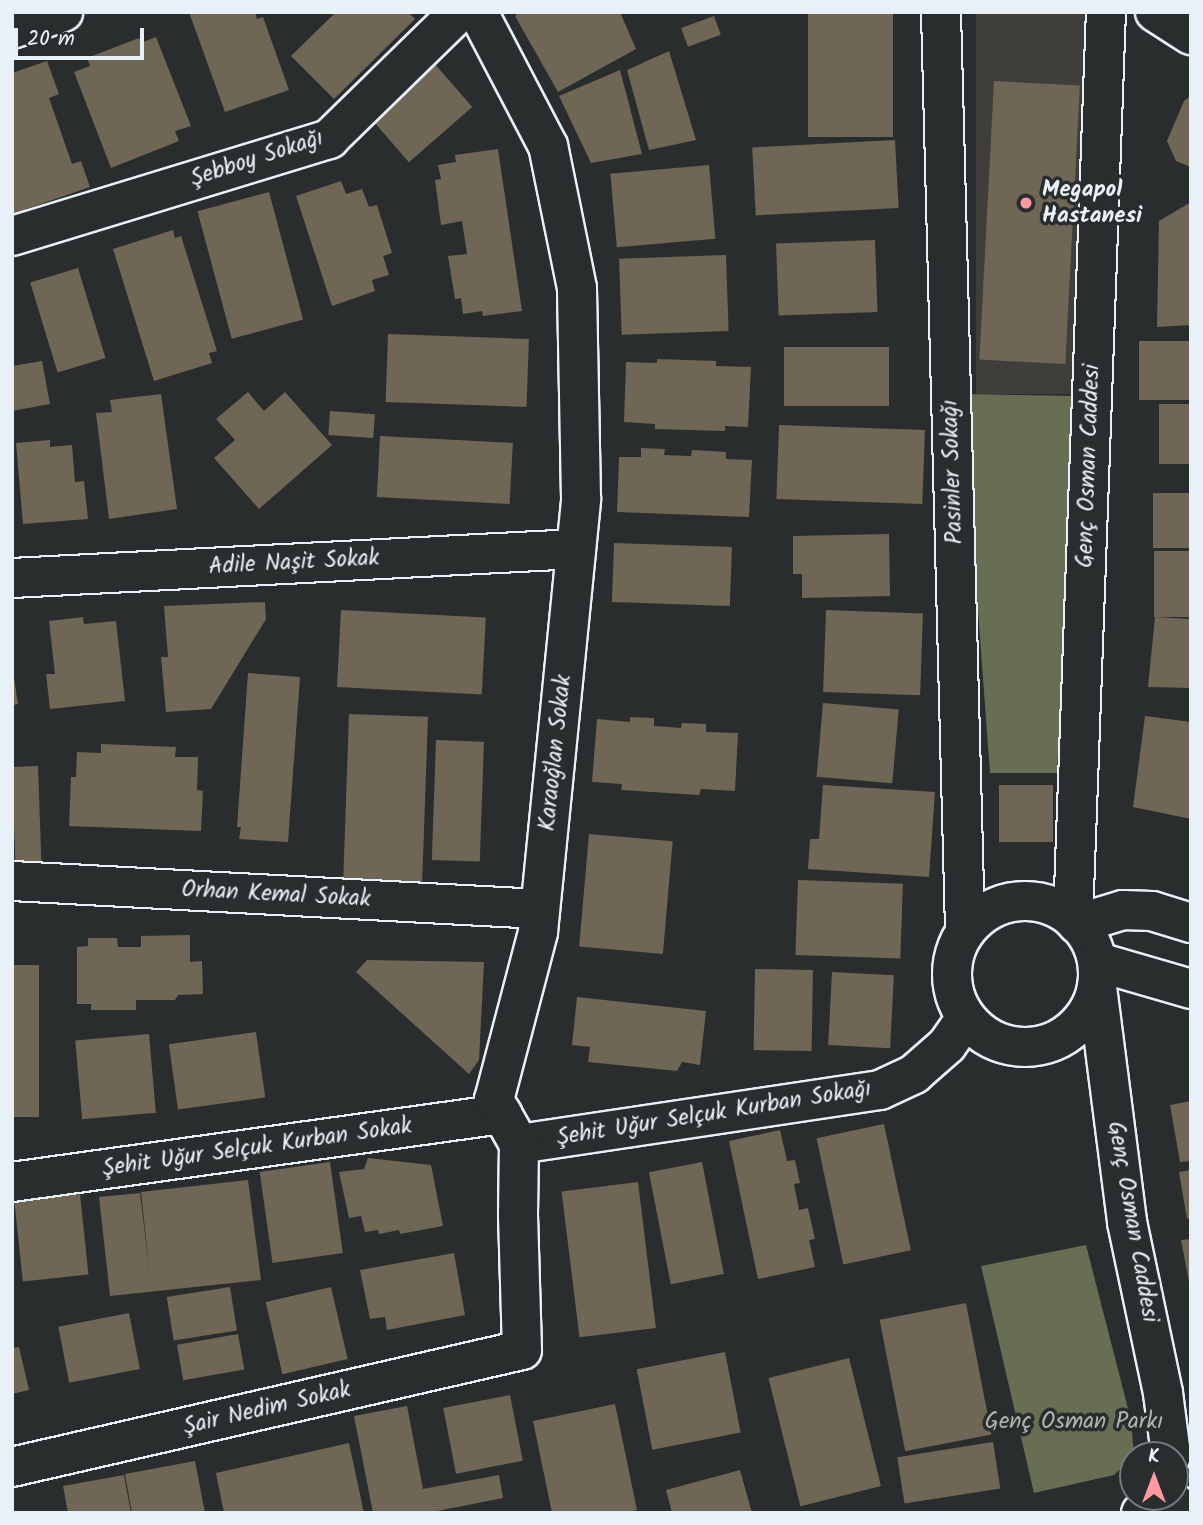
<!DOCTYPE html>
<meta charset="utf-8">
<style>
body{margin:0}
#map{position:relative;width:1203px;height:1525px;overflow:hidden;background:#2a2d2e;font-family:Kalam,sans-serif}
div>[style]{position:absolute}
.built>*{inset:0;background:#3f3e3a;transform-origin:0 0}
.green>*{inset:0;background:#676e53}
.building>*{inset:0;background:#6f6656;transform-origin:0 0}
.roads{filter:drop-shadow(2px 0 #e8f1f8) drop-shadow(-2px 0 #e8f1f8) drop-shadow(0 2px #e8f1f8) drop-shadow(0 -2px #e8f1f8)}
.street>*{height:38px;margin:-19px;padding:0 19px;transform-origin:19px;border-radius:19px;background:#2a2d2e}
.street>.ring{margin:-19px;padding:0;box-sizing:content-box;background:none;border:38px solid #2a2d2e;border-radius:50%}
.secondary>*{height:38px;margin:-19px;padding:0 19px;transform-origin:19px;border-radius:19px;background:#2a2d2e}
.dots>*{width:19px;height:19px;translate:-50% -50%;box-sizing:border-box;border:4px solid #2a2d2e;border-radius:50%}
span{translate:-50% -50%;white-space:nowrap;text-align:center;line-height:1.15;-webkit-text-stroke:7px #2a2d2e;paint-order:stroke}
.street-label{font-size:23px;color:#e8f1f8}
.poi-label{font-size:23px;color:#e8f1f8;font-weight:700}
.left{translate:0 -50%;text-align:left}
.park-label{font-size:23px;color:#aeb6ae}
.frame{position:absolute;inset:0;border:14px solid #e8f1f8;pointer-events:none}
.north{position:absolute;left:1119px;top:1441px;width:70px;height:70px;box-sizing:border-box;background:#2a2d2e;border:2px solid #767b7f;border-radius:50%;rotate:0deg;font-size:19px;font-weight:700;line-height:28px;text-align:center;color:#e8f1f8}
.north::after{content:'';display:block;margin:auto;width:24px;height:32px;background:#ff9aa2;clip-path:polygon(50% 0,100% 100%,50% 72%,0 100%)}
.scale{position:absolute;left:14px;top:28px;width:130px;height:32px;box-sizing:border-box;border:4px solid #e8f1f8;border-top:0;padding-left:9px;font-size:21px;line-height:24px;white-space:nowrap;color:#e8f1f8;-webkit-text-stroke:5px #2a2d2e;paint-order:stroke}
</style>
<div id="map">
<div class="built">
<i style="left:976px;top:12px;width:111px;height:382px"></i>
</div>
<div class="green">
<i style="clip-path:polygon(962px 394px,1078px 396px,1057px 773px,990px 773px)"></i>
<i style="clip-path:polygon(1086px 1245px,1131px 1420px,1134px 1455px,1114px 1475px,1034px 1493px,981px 1266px)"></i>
</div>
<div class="building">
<i style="clip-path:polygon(192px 12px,255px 12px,257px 19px,263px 17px,289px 90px,225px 112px,190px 15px)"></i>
<i style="clip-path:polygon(336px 12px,408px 12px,415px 19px,334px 99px,291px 56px)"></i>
<i style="clip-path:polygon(520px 12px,620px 12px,636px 49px,558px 92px,515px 16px)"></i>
<i style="left:808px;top:12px;width:85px;height:125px"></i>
<i style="left:714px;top:16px;width:20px;height:35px;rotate:70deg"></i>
<i style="clip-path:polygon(156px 37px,191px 126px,175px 131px,179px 141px,111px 168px,74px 72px,90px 66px,87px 58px,139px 38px,141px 43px)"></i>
<i style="clip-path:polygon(669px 51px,696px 140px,649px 150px,627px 70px)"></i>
<i style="left:427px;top:55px;width:69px;height:84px;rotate:49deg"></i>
<i style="clip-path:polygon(47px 61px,59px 94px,49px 98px,72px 164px,81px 161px,90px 187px,12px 214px,12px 73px)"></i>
<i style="clip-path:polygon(620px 70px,642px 154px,591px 163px,559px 96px)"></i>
<i style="left:994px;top:81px;width:86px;height:279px;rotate:3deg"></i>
<i style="clip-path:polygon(1191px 96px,1191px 167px,1176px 161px,1167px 141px,1184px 101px)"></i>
<i style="left:895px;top:140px;width:68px;height:143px;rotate:87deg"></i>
<i style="clip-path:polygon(498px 149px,522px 311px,483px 316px,482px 311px,463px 314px,461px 298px,455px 299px,448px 256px,467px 254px,462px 221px,441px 225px,435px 180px,441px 179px,438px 165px,456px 162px,455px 155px)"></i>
<i style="left:709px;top:165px;width:74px;height:99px;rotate:85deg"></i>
<i style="clip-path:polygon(341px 181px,346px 194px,362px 189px,369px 207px,377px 205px,392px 253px,383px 256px,389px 275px,372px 280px,375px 291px,332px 306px,296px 196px)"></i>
<i style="left:269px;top:192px;width:132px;height:74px;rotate:75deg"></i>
<i style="clip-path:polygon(1191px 202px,1191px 325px,1157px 327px,1159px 221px)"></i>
<i style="clip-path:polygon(173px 230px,175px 238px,181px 236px,217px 351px,209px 353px,212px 363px,154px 381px,113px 249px)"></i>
<i style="left:875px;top:240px;width:72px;height:99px;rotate:88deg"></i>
<i style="left:726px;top:255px;width:76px;height:107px;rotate:88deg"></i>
<i style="left:78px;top:268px;width:94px;height:50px;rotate:73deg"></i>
<i style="left:388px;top:334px;width:141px;height:68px;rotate:2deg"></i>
<i style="left:1191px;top:341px;width:59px;height:52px;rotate:90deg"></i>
<i style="left:784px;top:347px;width:105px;height:59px"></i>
<i style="clip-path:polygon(657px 359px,716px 361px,716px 366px,751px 367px,748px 427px,725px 426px,725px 431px,655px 429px,655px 424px,624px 422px,626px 362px,657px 363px)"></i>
<i style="clip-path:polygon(42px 361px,50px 404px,12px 411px,12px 366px)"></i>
<i style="clip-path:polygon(248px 392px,264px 411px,285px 392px,332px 445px,259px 509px,214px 458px,235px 440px,216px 419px)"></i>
<i style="clip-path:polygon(161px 394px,177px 509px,109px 519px,96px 413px,112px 412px,110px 400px)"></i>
<i style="left:1159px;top:404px;width:32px;height:60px"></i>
<i style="left:330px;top:411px;width:45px;height:24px;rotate:4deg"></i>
<i style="left:779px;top:425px;width:146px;height:74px;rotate:2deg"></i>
<i style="left:380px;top:436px;width:133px;height:61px;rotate:3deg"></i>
<i style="clip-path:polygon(50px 440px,50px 447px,72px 445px,75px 482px,84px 481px,88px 519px,23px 524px,16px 443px)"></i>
<i style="clip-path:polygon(641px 448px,665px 449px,664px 455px,691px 456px,692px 450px,726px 452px,726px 459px,752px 460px,749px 517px,617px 512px,619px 457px,641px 457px)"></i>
<i style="left:1191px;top:493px;width:55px;height:38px;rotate:90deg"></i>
<i style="clip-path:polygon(889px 534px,890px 596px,802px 598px,802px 574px,793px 574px,793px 536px)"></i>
<i style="left:614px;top:543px;width:118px;height:59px;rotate:2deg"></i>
<i style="left:1191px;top:551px;width:66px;height:37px;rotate:90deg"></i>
<i style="clip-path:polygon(265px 602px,266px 619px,211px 709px,166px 712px,161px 657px,168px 657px,164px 606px)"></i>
<i style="left:341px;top:610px;width:145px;height:77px;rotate:3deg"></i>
<i style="left:826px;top:610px;width:97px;height:82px;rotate:2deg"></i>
<i style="clip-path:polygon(83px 617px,84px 624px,116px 621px,125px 701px,50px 709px,46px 674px,55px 674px,49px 621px)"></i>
<i style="clip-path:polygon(1155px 617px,1191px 619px,1191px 688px,1148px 687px)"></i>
<i style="clip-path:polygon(12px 665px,18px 704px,12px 705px)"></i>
<i style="clip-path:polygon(248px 673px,300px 677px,288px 842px,239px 839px,241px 827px,237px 827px)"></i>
<i style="left:823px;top:703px;width:76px;height:74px;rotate:5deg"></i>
<i style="left:349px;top:714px;width:79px;height:177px;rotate:2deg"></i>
<i style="clip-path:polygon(1145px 716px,1191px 722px,1191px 819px,1133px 807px)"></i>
<i style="clip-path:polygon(630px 717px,654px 718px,654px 726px,681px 728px,682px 723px,706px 724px,706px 732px,738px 733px,735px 791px,701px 789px,699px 795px,621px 790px,622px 784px,592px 782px,597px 719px,630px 722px)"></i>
<i style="left:436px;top:740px;width:48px;height:120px;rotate:2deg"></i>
<i style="clip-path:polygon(101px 744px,176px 747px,175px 757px,198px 757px,197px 790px,203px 791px,201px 831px,69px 826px,71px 777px,76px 777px,77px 752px,101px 753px)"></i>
<i style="left:38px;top:766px;width:99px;height:26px;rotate:88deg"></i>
<i style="clip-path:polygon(823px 785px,935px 792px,929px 877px,808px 869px,810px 839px,819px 839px)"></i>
<i style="left:999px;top:785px;width:54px;height:57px"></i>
<i style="left:589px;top:834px;width:84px;height:113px;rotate:5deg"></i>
<i style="left:798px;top:880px;width:105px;height:75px;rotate:2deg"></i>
<i style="clip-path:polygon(190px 935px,190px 962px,202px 961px,203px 994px,178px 995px,175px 1000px,136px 1000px,136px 1010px,91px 1010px,91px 1004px,77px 1004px,77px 947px,88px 946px,88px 938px,117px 938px,118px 947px,141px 947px,141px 936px)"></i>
<i style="clip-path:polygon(367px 960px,484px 962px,479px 1060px,469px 1074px,356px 972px)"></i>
<i style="left:39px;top:965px;width:152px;height:27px;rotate:90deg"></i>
<i style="left:755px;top:969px;width:58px;height:81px;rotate:1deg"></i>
<i style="left:832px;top:972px;width:62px;height:73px;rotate:3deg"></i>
<i style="clip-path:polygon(577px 997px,706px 1011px,700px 1065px,682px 1062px,677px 1071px,588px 1062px,590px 1047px,572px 1045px)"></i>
<i style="left:256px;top:1032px;width:66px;height:88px;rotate:82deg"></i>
<i style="left:149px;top:1034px;width:79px;height:74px;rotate:85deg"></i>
<i style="clip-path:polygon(1191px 1101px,1191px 1161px,1180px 1162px,1170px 1105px)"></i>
<i style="left:884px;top:1124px;width:129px;height:69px;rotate:78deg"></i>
<i style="clip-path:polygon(780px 1130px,787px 1161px,795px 1160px,800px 1183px,794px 1184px,799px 1210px,808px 1208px,815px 1239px,809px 1240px,815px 1267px,758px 1279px,729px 1141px)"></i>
<i style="clip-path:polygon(368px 1158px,431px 1165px,443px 1226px,400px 1234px,399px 1230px,379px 1234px,378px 1230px,365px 1232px,361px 1216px,349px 1218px,339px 1172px,364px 1169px)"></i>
<i style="left:330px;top:1162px;width:92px;height:71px;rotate:82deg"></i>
<i style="left:702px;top:1162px;width:114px;height:54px;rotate:79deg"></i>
<i style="clip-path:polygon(1191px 1170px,1191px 1218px,1187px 1219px,1179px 1172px)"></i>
<i style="clip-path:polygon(248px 1180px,261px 1280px,110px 1296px,99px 1197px,140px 1193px,150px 1276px,141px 1192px)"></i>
<i style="left:638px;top:1182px;width:147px;height:77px;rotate:83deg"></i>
<i style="left:80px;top:1194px;width:81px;height:66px;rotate:84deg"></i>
<i style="clip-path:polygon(1191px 1239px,1191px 1281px,1189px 1282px,1181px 1240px)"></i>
<i style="clip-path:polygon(454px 1253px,465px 1315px,387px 1330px,385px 1317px,370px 1319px,360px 1270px)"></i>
<i style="left:230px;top:1287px;width:44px;height:64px;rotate:81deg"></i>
<i style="left:331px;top:1287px;width:74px;height:67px;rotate:77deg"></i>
<i style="left:966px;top:1303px;width:134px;height:88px;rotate:79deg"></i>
<i style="left:129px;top:1313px;width:57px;height:72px;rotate:79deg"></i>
<i style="left:238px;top:1334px;width:36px;height:62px;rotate:80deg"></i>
<i style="clip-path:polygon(19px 1347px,29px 1390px,12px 1394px,12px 1348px)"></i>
<i style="left:725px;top:1352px;width:82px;height:90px;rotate:79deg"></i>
<i style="left:849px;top:1358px;width:132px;height:83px;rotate:76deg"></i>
<i style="left:510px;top:1395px;width:67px;height:68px;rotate:79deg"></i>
<i style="clip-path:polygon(615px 1404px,637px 1510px,623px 1513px,552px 1513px,533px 1421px)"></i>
<i style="clip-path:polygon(407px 1406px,423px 1489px,499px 1475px,503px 1498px,427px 1513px,373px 1513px,354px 1416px)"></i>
<i style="left:993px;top:1442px;width:47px;height:97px;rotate:81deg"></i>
<i style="clip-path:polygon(349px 1443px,364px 1513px,224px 1513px,216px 1473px)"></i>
<i style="clip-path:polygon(195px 1461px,205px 1513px,132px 1513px,125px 1474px)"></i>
<i style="clip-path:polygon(740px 1470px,752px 1513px,672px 1513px,666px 1490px)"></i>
<i style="clip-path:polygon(124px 1475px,131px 1513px,68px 1513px,63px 1486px)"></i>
</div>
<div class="roads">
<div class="street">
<i style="left:941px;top:12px;width:919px;rotate:88.5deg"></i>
<i style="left:12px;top:29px;width:54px;rotate:-18.4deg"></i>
<i style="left:12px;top:236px;width:332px;rotate:-17deg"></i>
<i style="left:329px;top:139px;width:182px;rotate:-44.3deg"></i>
<i style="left:12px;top:578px;width:565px;rotate:-2.94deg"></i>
<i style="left:12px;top:881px;width:529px;rotate:3.04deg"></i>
<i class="ring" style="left:952px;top:901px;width:108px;height:108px"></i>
<i style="left:1073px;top:919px;width:908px;rotate:-87.92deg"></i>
<i style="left:1077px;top:924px;width:48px;rotate:-16.9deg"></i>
<i style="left:1123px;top:910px;width:29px;rotate:2deg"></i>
<i style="left:1152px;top:911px;width:41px;rotate:17.1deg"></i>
<i style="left:1098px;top:962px;width:97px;rotate:16.2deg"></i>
<i style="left:1097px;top:987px;width:237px;rotate:82.7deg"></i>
<i style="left:1127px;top:1222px;width:175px;rotate:78.1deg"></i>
<i style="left:1163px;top:1393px;width:63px;rotate:82.6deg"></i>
<i style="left:519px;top:1144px;width:365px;rotate:-8.5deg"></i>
<i style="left:880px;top:1090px;width:38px;rotate:-25deg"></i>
<i style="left:914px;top:1074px;width:44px;rotate:-41.3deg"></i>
<i style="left:947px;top:1045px;width:33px;rotate:-55deg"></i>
<i style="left:12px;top:1182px;width:495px;rotate:-7.9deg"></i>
<i style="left:12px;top:1467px;width:523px;rotate:-12.92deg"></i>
<i style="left:522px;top:1350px;width:135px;rotate:-91.7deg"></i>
<i style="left:518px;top:1215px;width:71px;rotate:-89.2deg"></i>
<i style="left:519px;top:1144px;width:51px;rotate:-119.6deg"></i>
<i style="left:494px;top:1100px;width:174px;rotate:-75.3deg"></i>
<i style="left:538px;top:932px;width:436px;rotate:-84.3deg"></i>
<i style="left:581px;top:498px;width:210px;rotate:-91.1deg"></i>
<i style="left:577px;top:288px;width:145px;rotate:-101.5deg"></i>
<i style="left:548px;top:146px;width:151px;rotate:-117.6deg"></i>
<i style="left:1141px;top:1513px;width:37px;rotate:-13deg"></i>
</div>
<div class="secondary">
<i style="left:1155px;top:12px;width:43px;rotate:32.6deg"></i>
</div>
</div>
<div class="dots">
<i style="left:1026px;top:203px;background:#ff9aa2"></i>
</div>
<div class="street-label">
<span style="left:257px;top:159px;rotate:-18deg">Şebboy Sokağı</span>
<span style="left:1089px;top:466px;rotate:-88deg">Genç Osman Caddesi</span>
<span style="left:953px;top:472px;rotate:-92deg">Pasinler Sokağı</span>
<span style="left:294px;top:563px;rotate:-3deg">Adile Naşit Sokak</span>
<span style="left:556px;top:753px;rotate:-84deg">Karaoğlan Sokak</span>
<span style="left:276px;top:895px;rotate:3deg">Orhan Kemal Sokak</span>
<span style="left:714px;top:1114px;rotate:-9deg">Şehit Uğur Selçuk Kurban Sokağı</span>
<span style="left:257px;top:1148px;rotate:-8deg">Şehit Uğur Selçuk Kurban Sokak</span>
<span style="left:1132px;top:1222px;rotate:80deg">Genç Osman Caddesi</span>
<span style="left:267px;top:1409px;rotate:-13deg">Şair Nedim Sokak</span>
</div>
<div class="poi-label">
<span class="left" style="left:1042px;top:203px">Megapol<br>Hastanesi</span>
</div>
<div class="park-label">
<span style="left:1074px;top:1422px">Genç Osman Parkı</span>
</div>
<div class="frame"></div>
<div class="north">K</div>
<div class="scale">20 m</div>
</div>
